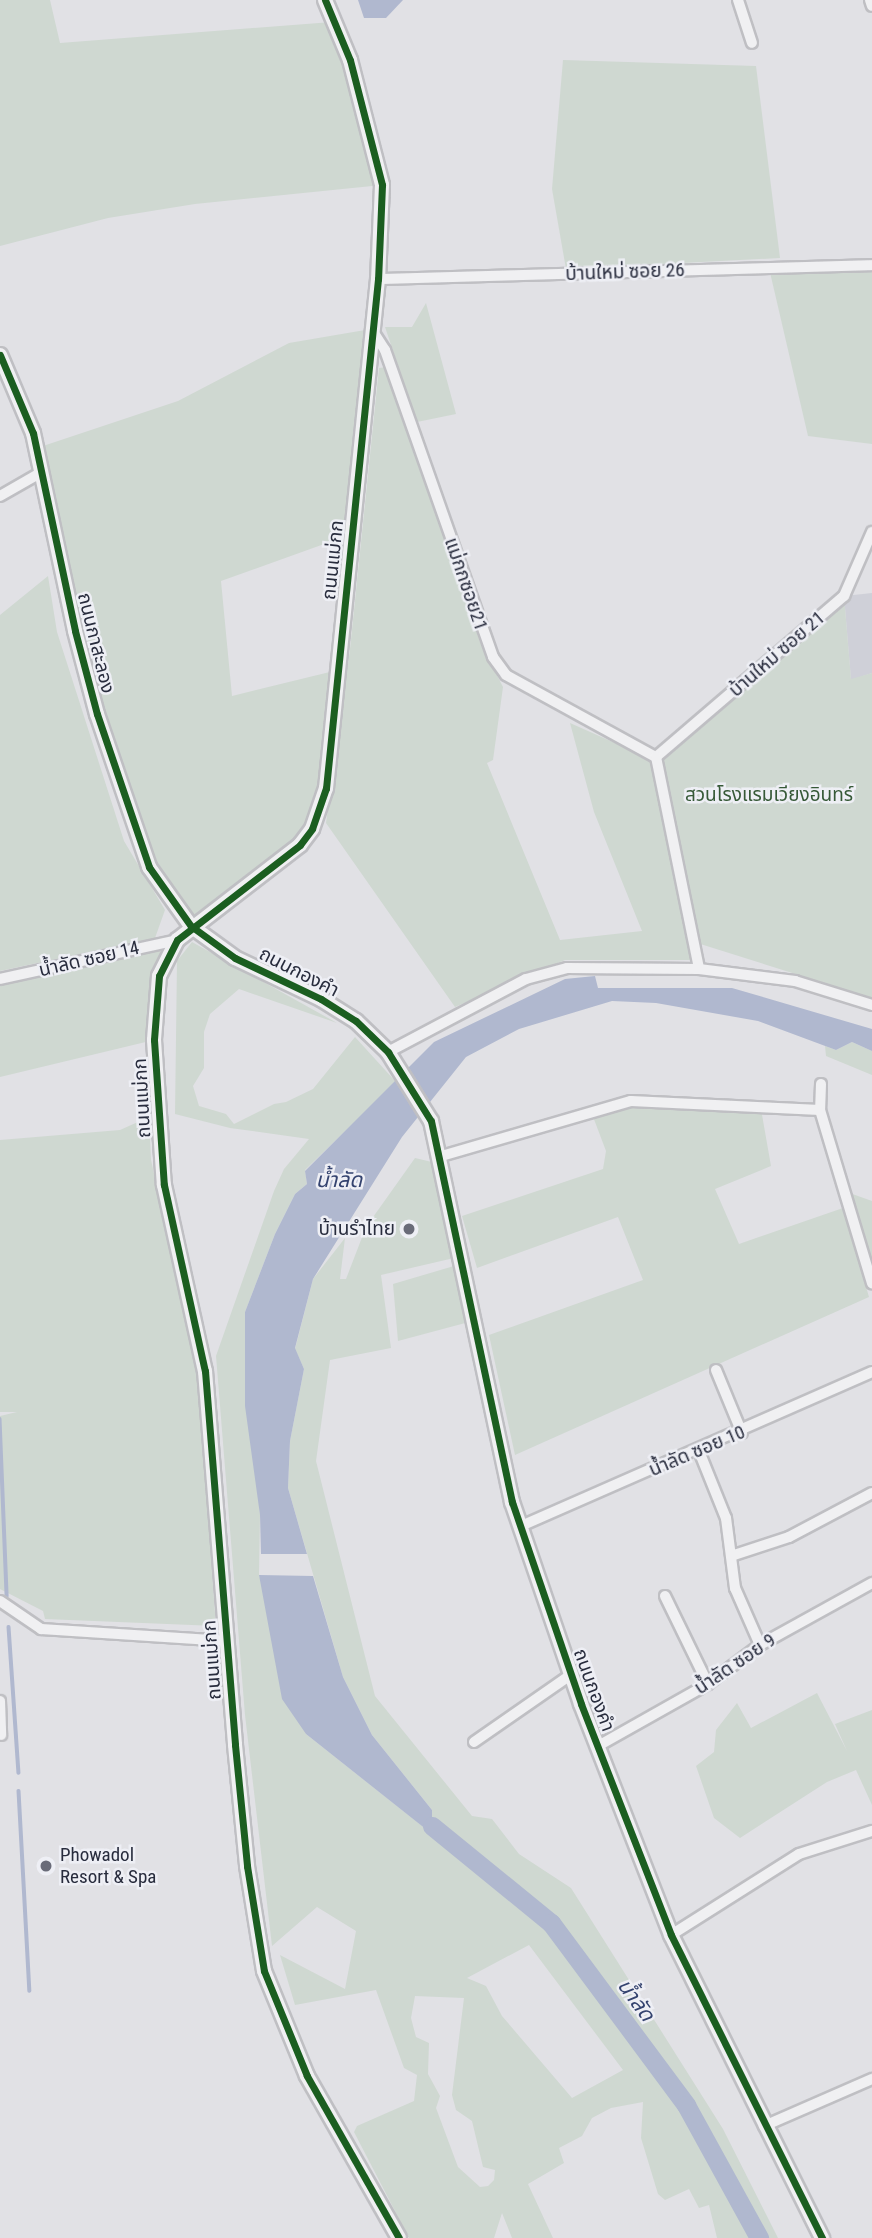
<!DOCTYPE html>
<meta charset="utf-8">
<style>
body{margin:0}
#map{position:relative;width:872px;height:2238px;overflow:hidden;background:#e1e1e5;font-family:"Roboto Condensed","Noto Sans Thai",sans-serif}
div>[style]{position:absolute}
.built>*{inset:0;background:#cfd0d8}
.green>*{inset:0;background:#cfd8d1}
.water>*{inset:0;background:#b0b8cf}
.stream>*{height:3.5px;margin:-1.75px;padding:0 1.75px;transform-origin:1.75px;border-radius:1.75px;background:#b0b8cf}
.river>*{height:19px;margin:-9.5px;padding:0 9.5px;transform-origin:9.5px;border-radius:9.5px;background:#b0b8cf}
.roads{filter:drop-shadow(2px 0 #bfbfc3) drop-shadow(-2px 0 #bfbfc3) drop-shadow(0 2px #bfbfc3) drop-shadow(0 -2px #bfbfc3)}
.minor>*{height:10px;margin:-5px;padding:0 5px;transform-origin:5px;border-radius:5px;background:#f0f0f2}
.tertiary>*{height:14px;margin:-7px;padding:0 7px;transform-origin:7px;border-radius:7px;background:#f0f0f2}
.cycleway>*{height:7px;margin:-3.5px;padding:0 3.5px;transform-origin:3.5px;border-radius:3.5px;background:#1b5e20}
.dots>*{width:19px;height:19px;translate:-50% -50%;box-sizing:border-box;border:4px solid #eeeff5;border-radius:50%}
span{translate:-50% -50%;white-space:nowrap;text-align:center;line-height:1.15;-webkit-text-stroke:5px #eeeff5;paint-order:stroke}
.street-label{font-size:19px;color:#282c3d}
.park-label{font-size:19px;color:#365937}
.poi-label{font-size:19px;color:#282c3d}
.right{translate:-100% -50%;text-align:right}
.left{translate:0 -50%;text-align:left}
.water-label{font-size:21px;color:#34436f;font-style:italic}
</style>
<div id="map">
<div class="built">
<i style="clip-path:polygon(872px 593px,872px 673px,851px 680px,844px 596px)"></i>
</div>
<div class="green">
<i style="clip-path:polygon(0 0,50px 0,60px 43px,332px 22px,382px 185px,195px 204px,108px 218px,0 246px)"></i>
<i style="clip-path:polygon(563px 60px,756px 66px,780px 258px,566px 269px,552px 189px)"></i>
<i style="clip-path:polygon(872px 265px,872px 444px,808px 436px,769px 268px)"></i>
<i style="clip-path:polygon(426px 303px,456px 414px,417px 422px,385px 327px,412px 327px)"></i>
<i style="clip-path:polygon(371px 329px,352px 534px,221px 581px,232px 696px,338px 670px,324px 795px,295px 850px,191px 926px,149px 867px,97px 714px,37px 448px,178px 401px,289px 343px)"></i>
<i style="clip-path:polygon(387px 367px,480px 642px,503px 687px,493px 760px,487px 763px,560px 940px,642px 931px,594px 812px,570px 723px,651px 759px,692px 960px,565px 960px,455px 1007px,326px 823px,350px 649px,379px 368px)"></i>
<i style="clip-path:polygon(48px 576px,57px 632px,124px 841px,165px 910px,155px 938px,0 971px,0 615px)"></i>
<i style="clip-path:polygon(844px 596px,851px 679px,872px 673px,872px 998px,694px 942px,656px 757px)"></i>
<i style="clip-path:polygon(evenodd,192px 942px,337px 1023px,239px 989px,210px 1014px,204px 1032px,204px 1068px,193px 1086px,199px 1106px,226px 1114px,234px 1124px,274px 1104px,286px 1102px,313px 1089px,355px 1037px,396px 1082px,305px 1170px,307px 1184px,295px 1194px,275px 1234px,245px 1312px,260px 1515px,259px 1575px,306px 1734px,431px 1833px,432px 1810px,372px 1735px,343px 1677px,288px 1488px,290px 1441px,304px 1369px,295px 1349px,313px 1279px,345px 1238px,340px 1279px,346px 1279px,366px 1227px,415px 1158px,432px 1162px,454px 1258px,381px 1275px,391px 1348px,330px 1360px,316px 1461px,375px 1696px,472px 1816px,492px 1819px,519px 1854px,571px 1888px,723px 2129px,778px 2238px,717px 2238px,709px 2205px,699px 2208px,689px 2189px,665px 2200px,658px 2194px,641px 2138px,643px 2102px,611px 2108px,592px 2118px,582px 2136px,559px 2148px,564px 2163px,528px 2184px,553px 2238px,512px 2238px,502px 2213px,494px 2238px,409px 2238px,354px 2132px,357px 2126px,414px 2101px,417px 2075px,404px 2068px,376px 1990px,295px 2005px,280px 1955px,345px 1989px,356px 1931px,317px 1907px,272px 1946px,245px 1715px,216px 1356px,274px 1191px,284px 1169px,309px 1139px,230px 1128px,175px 1114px,177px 961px,192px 942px,529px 1945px,623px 2070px,572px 2098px,502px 2016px,486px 1986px,467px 1978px,529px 1945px,192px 942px,415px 1996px,464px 1998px,452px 2095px,456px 2110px,472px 2121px,483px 2167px,495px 2170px,494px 2180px,488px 2186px,480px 2187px,458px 2167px,436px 2108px,440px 2096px,428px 2074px,429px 2043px,416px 2037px,411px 2018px,415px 1996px)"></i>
<i style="clip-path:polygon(156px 944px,165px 959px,154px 1040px,0 1077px,0 979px)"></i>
<i style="clip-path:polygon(852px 1042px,872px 1051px,872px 1075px,826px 1056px,825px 1046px,836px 1050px)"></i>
<i style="clip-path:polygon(638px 1104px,761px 1109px,771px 1166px,715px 1189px,739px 1244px,843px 1208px,869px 1297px,515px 1455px,489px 1335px,643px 1280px,618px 1217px,477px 1268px,462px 1216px,603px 1169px,606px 1151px,592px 1114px)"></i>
<i style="clip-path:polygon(149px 1117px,151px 1160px,197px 1367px,216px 1626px,45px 1619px,43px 1611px,0 1589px,0 1416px,17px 1412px,0 1412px,0 1140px,120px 1130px)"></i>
<i style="clip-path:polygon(844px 1191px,872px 1201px,872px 1283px)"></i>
<i style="clip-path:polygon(454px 1266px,469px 1322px,398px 1341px,393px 1284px)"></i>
<i style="clip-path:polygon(817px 1693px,847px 1751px,835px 1724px,872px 1710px,872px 1805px,856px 1770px,827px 1782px,740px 1838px,714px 1818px,696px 1766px,714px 1752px,716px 1730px,737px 1703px,751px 1728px)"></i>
</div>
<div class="water">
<i style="clip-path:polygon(358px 0,403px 0,386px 18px,364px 18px)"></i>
<i style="clip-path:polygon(595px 976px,598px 988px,732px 988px,872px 1029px,872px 1051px,852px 1042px,836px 1050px,758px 1021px,656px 1003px,612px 1001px,519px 1029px,466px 1057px,402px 1137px,313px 1279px,295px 1348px,304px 1369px,290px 1441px,288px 1488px,307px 1554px,261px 1554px,260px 1515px,245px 1406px,245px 1312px,275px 1234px,295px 1194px,307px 1184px,305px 1171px,434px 1042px,565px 979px)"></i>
<i style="clip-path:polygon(259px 1575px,313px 1576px,343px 1677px,372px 1735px,432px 1810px,432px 1834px,306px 1734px,282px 1699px)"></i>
</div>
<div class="stream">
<i style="left:0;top:1419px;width:177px;rotate:87.7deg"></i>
<i style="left:9px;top:1627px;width:146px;rotate:86.1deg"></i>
<i style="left:19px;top:1791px;width:200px;rotate:86.9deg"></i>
</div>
<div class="river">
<i style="left:432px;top:1826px;width:154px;rotate:39.2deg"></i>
<i style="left:551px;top:1923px;width:227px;rotate:53.4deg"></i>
<i style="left:686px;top:2105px;width:152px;rotate:61.2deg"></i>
</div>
<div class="roads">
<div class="minor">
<i style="left:738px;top:0;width:45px;rotate:72deg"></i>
<i style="left:870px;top:0;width:6px;rotate:72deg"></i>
<i style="left:378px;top:279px;width:494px;rotate:-1.6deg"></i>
<i style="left:372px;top:330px;width:24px;rotate:57deg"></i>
<i style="left:385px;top:350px;width:325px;rotate:70.6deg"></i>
<i style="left:493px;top:657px;width:22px;rotate:54deg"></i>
<i style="left:506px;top:675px;width:171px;rotate:28.7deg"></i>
<i style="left:0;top:496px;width:48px;rotate:-29.7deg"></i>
<i style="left:656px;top:757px;width:248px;rotate:-40.6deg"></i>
<i style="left:844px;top:596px;width:70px;rotate:-66.4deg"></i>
<i style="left:656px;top:757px;width:216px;rotate:78.5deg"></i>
<i style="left:0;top:979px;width:181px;rotate:-12.4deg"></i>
<i style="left:388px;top:1052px;width:156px;rotate:-27.9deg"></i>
<i style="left:526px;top:979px;width:42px;rotate:-15deg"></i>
<i style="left:567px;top:968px;width:132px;rotate:0.4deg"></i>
<i style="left:699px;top:969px;width:97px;rotate:7.1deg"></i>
<i style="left:795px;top:981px;width:81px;rotate:17.3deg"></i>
<i style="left:821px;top:1084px;width:26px;rotate:92deg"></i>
<i style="left:820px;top:1110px;width:181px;rotate:73.3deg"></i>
<i style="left:438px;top:1157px;width:201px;rotate:-16.2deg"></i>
<i style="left:631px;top:1101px;width:189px;rotate:2.7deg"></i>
<i style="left:716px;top:1370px;width:68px;rotate:67.6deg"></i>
<i style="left:699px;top:1451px;width:72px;rotate:68.1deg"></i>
<i style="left:726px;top:1518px;width:71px;rotate:82.7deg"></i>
<i style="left:735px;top:1588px;width:62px;rotate:66.3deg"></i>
<i style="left:521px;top:1526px;width:383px;rotate:-23.7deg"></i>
<i style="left:731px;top:1556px;width:61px;rotate:-18.1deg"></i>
<i style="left:789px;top:1537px;width:94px;rotate:-27.9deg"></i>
<i style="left:665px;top:1596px;width:98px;rotate:64deg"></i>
<i style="left:0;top:1601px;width:50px;rotate:34.3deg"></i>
<i style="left:41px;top:1629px;width:186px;rotate:3.7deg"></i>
<i style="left:0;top:1701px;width:34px;rotate:88deg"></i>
<i style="left:474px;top:1742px;width:119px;rotate:-34.8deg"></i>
<i style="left:598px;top:1746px;width:126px;rotate:-29.4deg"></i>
<i style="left:708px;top:1684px;width:65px;rotate:-36.9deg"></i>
<i style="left:760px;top:1645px;width:128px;rotate:-29deg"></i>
<i style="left:671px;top:1935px;width:151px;rotate:-32.3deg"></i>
<i style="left:799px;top:1854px;width:77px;rotate:-17.5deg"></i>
<i style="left:764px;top:2126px;width:118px;rotate:-23.5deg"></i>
</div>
<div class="tertiary">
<i style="left:325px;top:0;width:65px;rotate:67.4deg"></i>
<i style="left:350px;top:60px;width:129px;rotate:75.6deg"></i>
<i style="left:382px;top:185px;width:94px;rotate:92.4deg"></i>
<i style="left:378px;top:279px;width:512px;rotate:95.83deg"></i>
<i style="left:326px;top:788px;width:43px;rotate:108.9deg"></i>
<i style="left:312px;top:829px;width:20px;rotate:127deg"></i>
<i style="left:300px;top:845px;width:155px;rotate:142.3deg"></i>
<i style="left:177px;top:940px;width:40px;rotate:116.6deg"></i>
<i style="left:159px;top:976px;width:64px;rotate:94.5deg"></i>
<i style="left:154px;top:1040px;width:145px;rotate:86.1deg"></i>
<i style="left:164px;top:1185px;width:190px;rotate:77.6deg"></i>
<i style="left:205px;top:1371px;width:375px;rotate:85.4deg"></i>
<i style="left:235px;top:1745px;width:122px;rotate:84.3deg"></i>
<i style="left:247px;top:1866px;width:106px;rotate:80.8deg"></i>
<i style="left:264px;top:1971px;width:113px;rotate:67.7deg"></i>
<i style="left:307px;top:2076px;width:186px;rotate:60.4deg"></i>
<i style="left:0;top:355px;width:85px;rotate:67.1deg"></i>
<i style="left:33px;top:433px;width:202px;rotate:78deg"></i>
<i style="left:75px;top:631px;width:86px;rotate:75.2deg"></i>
<i style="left:97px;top:714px;width:162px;rotate:71.2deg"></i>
<i style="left:149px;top:867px;width:72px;rotate:54.6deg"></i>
<i style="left:191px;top:926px;width:54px;rotate:36deg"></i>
<i style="left:235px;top:958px;width:95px;rotate:25.5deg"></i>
<i style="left:321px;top:999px;width:41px;rotate:32.2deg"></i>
<i style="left:356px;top:1021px;width:45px;rotate:44.1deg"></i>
<i style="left:388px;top:1052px;width:81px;rotate:58.1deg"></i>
<i style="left:431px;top:1121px;width:390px;rotate:78deg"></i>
<i style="left:512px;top:1502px;width:213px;rotate:71.1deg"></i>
<i style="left:581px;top:1704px;width:248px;rotate:68.7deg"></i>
<i style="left:671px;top:1935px;width:339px;rotate:63.5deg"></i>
</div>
</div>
<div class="cycleway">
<i style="left:325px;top:0;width:65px;rotate:67.4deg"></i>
<i style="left:350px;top:60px;width:129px;rotate:75.6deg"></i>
<i style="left:382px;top:185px;width:94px;rotate:92.4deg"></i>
<i style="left:378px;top:279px;width:512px;rotate:95.83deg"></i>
<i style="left:326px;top:788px;width:43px;rotate:108.9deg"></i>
<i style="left:312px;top:829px;width:20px;rotate:127deg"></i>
<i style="left:300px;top:845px;width:155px;rotate:142.3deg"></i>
<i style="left:177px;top:940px;width:40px;rotate:116.6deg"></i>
<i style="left:159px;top:976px;width:64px;rotate:94.5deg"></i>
<i style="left:154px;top:1040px;width:145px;rotate:86.1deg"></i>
<i style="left:164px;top:1185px;width:190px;rotate:77.6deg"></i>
<i style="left:205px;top:1371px;width:375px;rotate:85.4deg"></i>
<i style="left:235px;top:1745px;width:122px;rotate:84.3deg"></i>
<i style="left:247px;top:1866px;width:106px;rotate:80.8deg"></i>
<i style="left:264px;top:1971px;width:113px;rotate:67.7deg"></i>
<i style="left:307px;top:2076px;width:186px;rotate:60.4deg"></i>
<i style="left:0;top:355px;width:85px;rotate:67.1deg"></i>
<i style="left:33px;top:433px;width:202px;rotate:78deg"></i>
<i style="left:75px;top:631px;width:86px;rotate:75.2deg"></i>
<i style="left:97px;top:714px;width:162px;rotate:71.2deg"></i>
<i style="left:149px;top:867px;width:72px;rotate:54.6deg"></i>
<i style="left:191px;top:926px;width:54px;rotate:36deg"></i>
<i style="left:235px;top:958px;width:95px;rotate:25.5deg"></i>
<i style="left:321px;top:999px;width:41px;rotate:32.2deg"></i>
<i style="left:356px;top:1021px;width:45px;rotate:44.1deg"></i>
<i style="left:388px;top:1052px;width:81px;rotate:58.1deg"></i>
<i style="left:431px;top:1121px;width:390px;rotate:78deg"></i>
<i style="left:512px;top:1502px;width:213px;rotate:71.1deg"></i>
<i style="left:581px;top:1704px;width:248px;rotate:68.7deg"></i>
<i style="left:671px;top:1935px;width:339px;rotate:63.5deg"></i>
</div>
<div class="dots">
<i style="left:409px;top:1229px;background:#696b78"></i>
<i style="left:46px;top:1866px;background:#696b78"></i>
</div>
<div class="street-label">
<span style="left:625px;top:272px;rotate:-2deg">บ้านใหม่ ซอย 26</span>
<span style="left:333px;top:560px;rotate:-84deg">ถนนแม่กก</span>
<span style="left:466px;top:584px;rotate:71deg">แม่กกซอย21</span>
<span style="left:96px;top:643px;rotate:76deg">ถนนกาสะลอง</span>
<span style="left:777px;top:654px;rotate:-41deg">บ้านใหม่ ซอย 21</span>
<span style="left:89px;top:959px;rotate:-13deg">น้ำลัด ซอย 14</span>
<span style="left:299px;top:972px;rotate:27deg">ถนนกองคำ</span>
<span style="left:142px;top:1098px;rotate:-93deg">ถนนแม่กก</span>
<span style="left:697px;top:1451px;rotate:-23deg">น้ำลัด ซอย 10</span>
<span style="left:212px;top:1660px;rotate:-94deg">ถนนแม่กก</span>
<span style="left:735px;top:1664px;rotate:-34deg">น้ำลัด ซอย 9</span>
<span style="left:594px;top:1690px;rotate:70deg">ถนนกองคำ</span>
</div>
<div class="park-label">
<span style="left:769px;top:795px">สวนโรงแรมเวียงอินทร์</span>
</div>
<div class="poi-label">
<span class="right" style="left:395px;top:1229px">บ้านรำไทย</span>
<span class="left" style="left:60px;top:1866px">Phowadol<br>Resort &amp; Spa</span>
</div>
<div class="water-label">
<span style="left:339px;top:1180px">น้ำลัด</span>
<span style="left:636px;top:2000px;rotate:54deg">น้ำลัด</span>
</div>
</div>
